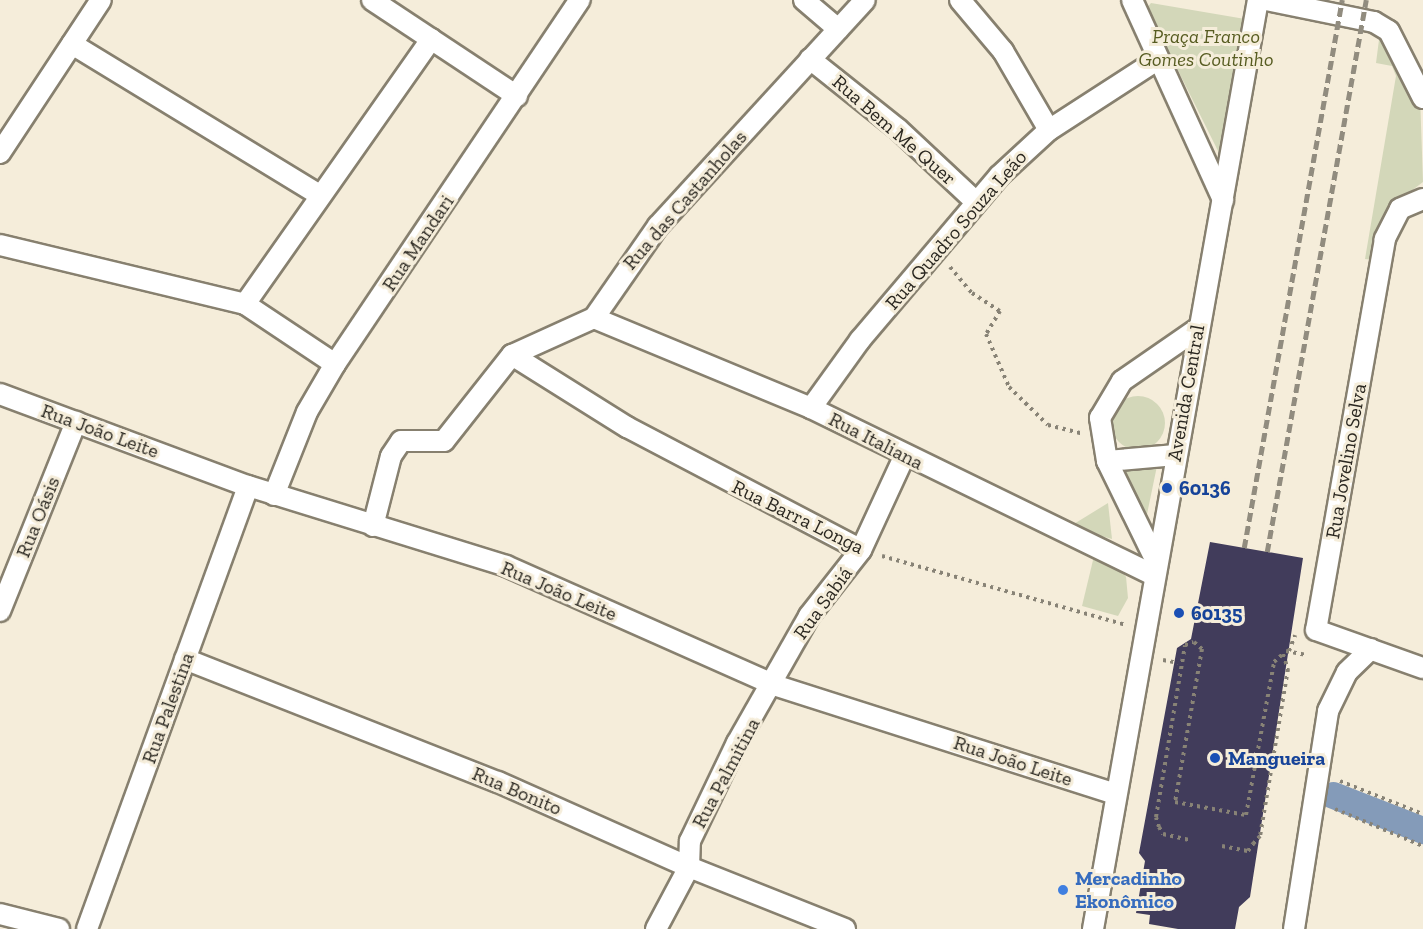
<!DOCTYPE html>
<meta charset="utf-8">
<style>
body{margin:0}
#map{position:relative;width:1423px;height:929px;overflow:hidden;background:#f5edda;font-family:"Zilla Slab",serif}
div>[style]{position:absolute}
.green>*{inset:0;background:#d3d7b9}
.round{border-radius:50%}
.canal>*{height:27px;margin:-13.5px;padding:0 13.5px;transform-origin:13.5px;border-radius:13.5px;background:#849bb9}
.building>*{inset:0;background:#413c5b}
.path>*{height:4px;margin-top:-2px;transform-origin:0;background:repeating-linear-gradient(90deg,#888376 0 3px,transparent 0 7.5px)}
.roads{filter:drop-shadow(2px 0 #87806f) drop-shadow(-2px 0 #87806f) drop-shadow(0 2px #87806f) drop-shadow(0 -2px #87806f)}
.minor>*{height:20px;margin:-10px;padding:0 10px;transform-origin:10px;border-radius:10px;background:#fff}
.rail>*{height:4.5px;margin-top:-2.25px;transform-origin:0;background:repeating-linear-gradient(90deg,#918c7f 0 9px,transparent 0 13.5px)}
.path-bridge>*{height:4px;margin-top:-2px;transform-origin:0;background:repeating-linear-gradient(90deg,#888376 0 3px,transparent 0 7.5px)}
.dots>*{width:16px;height:16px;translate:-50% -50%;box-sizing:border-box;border:3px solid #f5edda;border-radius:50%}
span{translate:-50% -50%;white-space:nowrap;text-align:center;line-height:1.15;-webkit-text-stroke:6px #f5edda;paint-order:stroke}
.park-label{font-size:20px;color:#575c21;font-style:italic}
.street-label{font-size:20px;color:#2a2720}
.transit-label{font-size:20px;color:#164399;font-weight:700}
.left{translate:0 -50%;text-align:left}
.shop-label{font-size:20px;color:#366cbe;font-weight:700}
</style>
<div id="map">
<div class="green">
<i style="clip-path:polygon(1151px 3px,1245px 19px,1221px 157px,1147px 8px)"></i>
<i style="clip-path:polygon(1380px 32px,1409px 49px,1419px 67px,1423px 182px,1402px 198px,1375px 260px,1365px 259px,1396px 76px,1392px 66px,1376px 63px)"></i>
<i class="round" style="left:1111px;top:396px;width:54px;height:54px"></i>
<i style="clip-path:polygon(1157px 466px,1146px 519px,1140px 521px,1125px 469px)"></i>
<i style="clip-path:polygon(1108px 503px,1112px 539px,1069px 527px)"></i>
<i style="clip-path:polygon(1094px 556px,1115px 560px,1126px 577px,1128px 598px,1118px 616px,1082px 606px)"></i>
</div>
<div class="canal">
<i style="left:1333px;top:795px;width:97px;rotate:21.3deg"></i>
</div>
<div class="building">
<i style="clip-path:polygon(1210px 542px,1303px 558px,1250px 897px,1239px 907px,1235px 929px,1178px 929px,1149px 924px,1150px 915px,1136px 913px,1145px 861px,1139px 853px,1177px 648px,1191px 639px)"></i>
</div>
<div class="path">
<i style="left:950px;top:267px;width:34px;rotate:50deg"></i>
<i style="left:972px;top:293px;width:33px;rotate:33deg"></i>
<i style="left:1000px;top:311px;width:27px;rotate:121deg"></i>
<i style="left:986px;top:334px;width:58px;rotate:66.5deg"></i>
<i style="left:1009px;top:387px;width:54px;rotate:44.3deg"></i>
<i style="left:1048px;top:425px;width:34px;rotate:14deg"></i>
<i style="left:882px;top:556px;width:254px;rotate:15.8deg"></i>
<i style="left:1286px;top:651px;width:21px;rotate:11deg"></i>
<i style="left:1289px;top:651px;width:17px;rotate:-69deg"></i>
<i style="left:1163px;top:660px;width:15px;rotate:11deg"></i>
<i style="left:1340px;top:781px;width:89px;rotate:21.7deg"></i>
<i style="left:1335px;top:809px;width:95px;rotate:22.8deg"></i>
<i style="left:1159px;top:827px;width:8px;rotate:60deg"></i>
<i style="left:1163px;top:834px;width:27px;rotate:13deg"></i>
<i style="left:1222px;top:846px;width:26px;rotate:11deg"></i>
<i style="left:1248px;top:851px;width:9px;rotate:-54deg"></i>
</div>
<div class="roads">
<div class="minor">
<i style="left:372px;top:0;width:174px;rotate:33.5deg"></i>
<i style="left:804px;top:0;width:45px;rotate:40.5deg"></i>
<i style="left:960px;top:0;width:67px;rotate:49.9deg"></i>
<i style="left:1003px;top:51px;width:91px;rotate:59.8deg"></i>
<i style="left:1132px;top:0;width:220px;rotate:65.5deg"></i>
<i style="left:1266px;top:0;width:110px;rotate:11.5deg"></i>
<i style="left:1374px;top:22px;width:17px;rotate:31deg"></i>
<i style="left:1389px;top:31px;width:75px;rotate:63.1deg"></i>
<i style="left:72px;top:44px;width:289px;rotate:31.4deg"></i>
<i style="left:810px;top:59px;width:112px;rotate:38.5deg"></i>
<i style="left:898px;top:129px;width:107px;rotate:43.1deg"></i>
<i style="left:0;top:153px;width:183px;rotate:-56.6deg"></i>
<i style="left:1423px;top:199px;width:25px;rotate:157deg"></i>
<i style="left:1400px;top:209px;width:34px;rotate:117deg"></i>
<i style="left:1385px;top:239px;width:397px;rotate:100deg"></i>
<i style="left:1316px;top:630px;width:114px;rotate:19.6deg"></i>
<i style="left:0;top:245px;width:252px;rotate:13.5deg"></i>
<i style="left:245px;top:304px;width:108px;rotate:33.7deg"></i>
<i style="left:245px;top:304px;width:324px;rotate:-54.9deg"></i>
<i style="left:594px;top:318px;width:235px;rotate:22.5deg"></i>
<i style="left:811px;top:408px;width:381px;rotate:26deg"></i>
<i style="left:512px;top:355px;width:136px;rotate:32.1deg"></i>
<i style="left:627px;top:427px;width:264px;rotate:27.7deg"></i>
<i style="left:0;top:394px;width:265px;rotate:20.4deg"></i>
<i style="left:248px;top:486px;width:270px;rotate:17.2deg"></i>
<i style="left:506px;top:566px;width:293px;rotate:23.9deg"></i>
<i style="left:774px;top:685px;width:358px;rotate:17.7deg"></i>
<i style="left:811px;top:408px;width:84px;rotate:-54.2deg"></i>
<i style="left:860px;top:340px;width:215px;rotate:-49.7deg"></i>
<i style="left:999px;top:176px;width:68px;rotate:-42.6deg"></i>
<i style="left:1049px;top:130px;width:129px;rotate:-32.9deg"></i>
<i style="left:1107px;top:461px;width:69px;rotate:-5deg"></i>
<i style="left:274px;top:495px;width:89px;rotate:-68.3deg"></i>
<i style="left:307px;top:412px;width:56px;rotate:-59.7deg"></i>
<i style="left:335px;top:364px;width:439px;rotate:-56.1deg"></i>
<i style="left:373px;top:526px;width:72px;rotate:-75.6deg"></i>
<i style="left:391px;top:456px;width:18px;rotate:-56deg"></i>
<i style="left:401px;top:441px;width:43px"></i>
<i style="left:444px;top:441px;width:110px;rotate:-51.7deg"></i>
<i style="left:512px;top:355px;width:90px;rotate:-24.3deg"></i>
<i style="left:594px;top:318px;width:112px;rotate:-55.2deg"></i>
<i style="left:658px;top:226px;width:306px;rotate:-47.5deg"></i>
<i style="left:1156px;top:561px;width:111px;rotate:-116.1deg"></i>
<i style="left:1107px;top:461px;width:44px;rotate:-99.2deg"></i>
<i style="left:1100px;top:418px;width:43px;rotate:-59.3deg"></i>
<i style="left:1122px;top:381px;width:91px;rotate:-34.7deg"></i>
<i style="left:0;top:611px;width:204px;rotate:-68.1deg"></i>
<i style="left:185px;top:659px;width:336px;rotate:21.5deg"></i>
<i style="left:498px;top:782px;width:209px;rotate:24deg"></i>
<i style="left:689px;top:867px;width:168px;rotate:21.7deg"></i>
<i style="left:0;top:914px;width:61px;rotate:14.3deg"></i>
<i style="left:87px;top:929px;width:471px;rotate:-70deg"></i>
<i style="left:656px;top:929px;width:70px;rotate:-62deg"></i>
<i style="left:689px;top:867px;width:26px;rotate:-88deg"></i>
<i style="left:690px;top:841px;width:109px;rotate:-64.4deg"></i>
<i style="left:737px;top:743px;width:146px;rotate:-60.4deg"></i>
<i style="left:809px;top:616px;width:84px;rotate:-51.8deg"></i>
<i style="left:861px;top:550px;width:102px;rotate:-65.2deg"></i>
<i style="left:1093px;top:929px;width:944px;rotate:-79.93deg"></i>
<i style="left:1294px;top:929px;width:221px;rotate:-81.1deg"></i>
<i style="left:1328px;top:711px;width:43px;rotate:-64deg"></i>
<i style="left:1347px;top:672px;width:33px;rotate:-44deg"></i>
</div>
</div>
<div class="rail">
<i style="left:1244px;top:548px;width:557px;rotate:-79.86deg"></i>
<i style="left:1267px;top:552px;width:561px;rotate:-79.83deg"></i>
</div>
<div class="path-bridge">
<i style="left:1159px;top:827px;width:10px;rotate:-107deg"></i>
<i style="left:1156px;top:817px;width:174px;rotate:-80.4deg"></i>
<i style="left:1185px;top:645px;width:9px;rotate:-18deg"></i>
<i style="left:1194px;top:642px;width:11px;rotate:41deg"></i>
<i style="left:1202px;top:649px;width:155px;rotate:100deg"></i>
<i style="left:1175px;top:802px;width:72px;rotate:10.4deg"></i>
<i style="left:1246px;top:815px;width:156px;rotate:-79.6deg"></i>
<i style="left:1274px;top:662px;width:12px;rotate:-42deg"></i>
<i style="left:1283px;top:654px;width:16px;rotate:72deg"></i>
<i style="left:1288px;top:669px;width:169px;rotate:99.5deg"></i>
<i style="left:1260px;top:836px;width:11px;rotate:131deg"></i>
</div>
<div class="dots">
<i style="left:1167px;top:488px;background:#1a4fb4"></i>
<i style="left:1179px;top:613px;background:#1a4fb4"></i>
<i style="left:1215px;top:758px;background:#1a4fb4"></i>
<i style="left:1063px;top:890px;background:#3f7fe0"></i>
</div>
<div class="park-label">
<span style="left:1206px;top:48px">Praça Franco<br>Gomes Coutinho</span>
</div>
<div class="street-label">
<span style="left:894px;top:130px;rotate:41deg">Rua Bem Me Quer</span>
<span style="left:685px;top:200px;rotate:-49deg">Rua das Castanholas</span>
<span style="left:956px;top:230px;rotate:-49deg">Rua Quadro Souza Leão</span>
<span style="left:418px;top:243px;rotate:-56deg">Rua Mandari</span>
<span style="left:1186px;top:393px;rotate:-80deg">Avenida Central</span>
<span style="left:100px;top:431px;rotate:20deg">Rua João Leite</span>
<span style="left:876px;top:441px;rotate:27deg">Rua Italiana</span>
<span style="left:1346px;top:461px;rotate:-80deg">Rua Jovelino Selva</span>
<span style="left:38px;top:517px;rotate:-68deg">Rua Oásis</span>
<span style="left:798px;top:517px;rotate:26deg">Rua Barra Longa</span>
<span style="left:559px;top:591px;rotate:23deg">Rua João Leite</span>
<span style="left:823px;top:603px;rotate:-54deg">Rua Sabiá</span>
<span style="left:168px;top:708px;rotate:-70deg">Rua Palestina</span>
<span style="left:1013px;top:761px;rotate:18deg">Rua João Leite</span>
<span style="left:726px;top:773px;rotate:-62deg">Rua Palmitina</span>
<span style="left:517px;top:791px;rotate:23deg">Rua Bonito</span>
</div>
<div class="transit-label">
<span class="left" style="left:1179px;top:488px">60136</span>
<span class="left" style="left:1191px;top:613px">60135</span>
<span class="left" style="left:1228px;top:758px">Mangueira</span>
</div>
<div class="shop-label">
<span class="left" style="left:1075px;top:890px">Mercadinho<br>Ekonômico</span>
</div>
</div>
